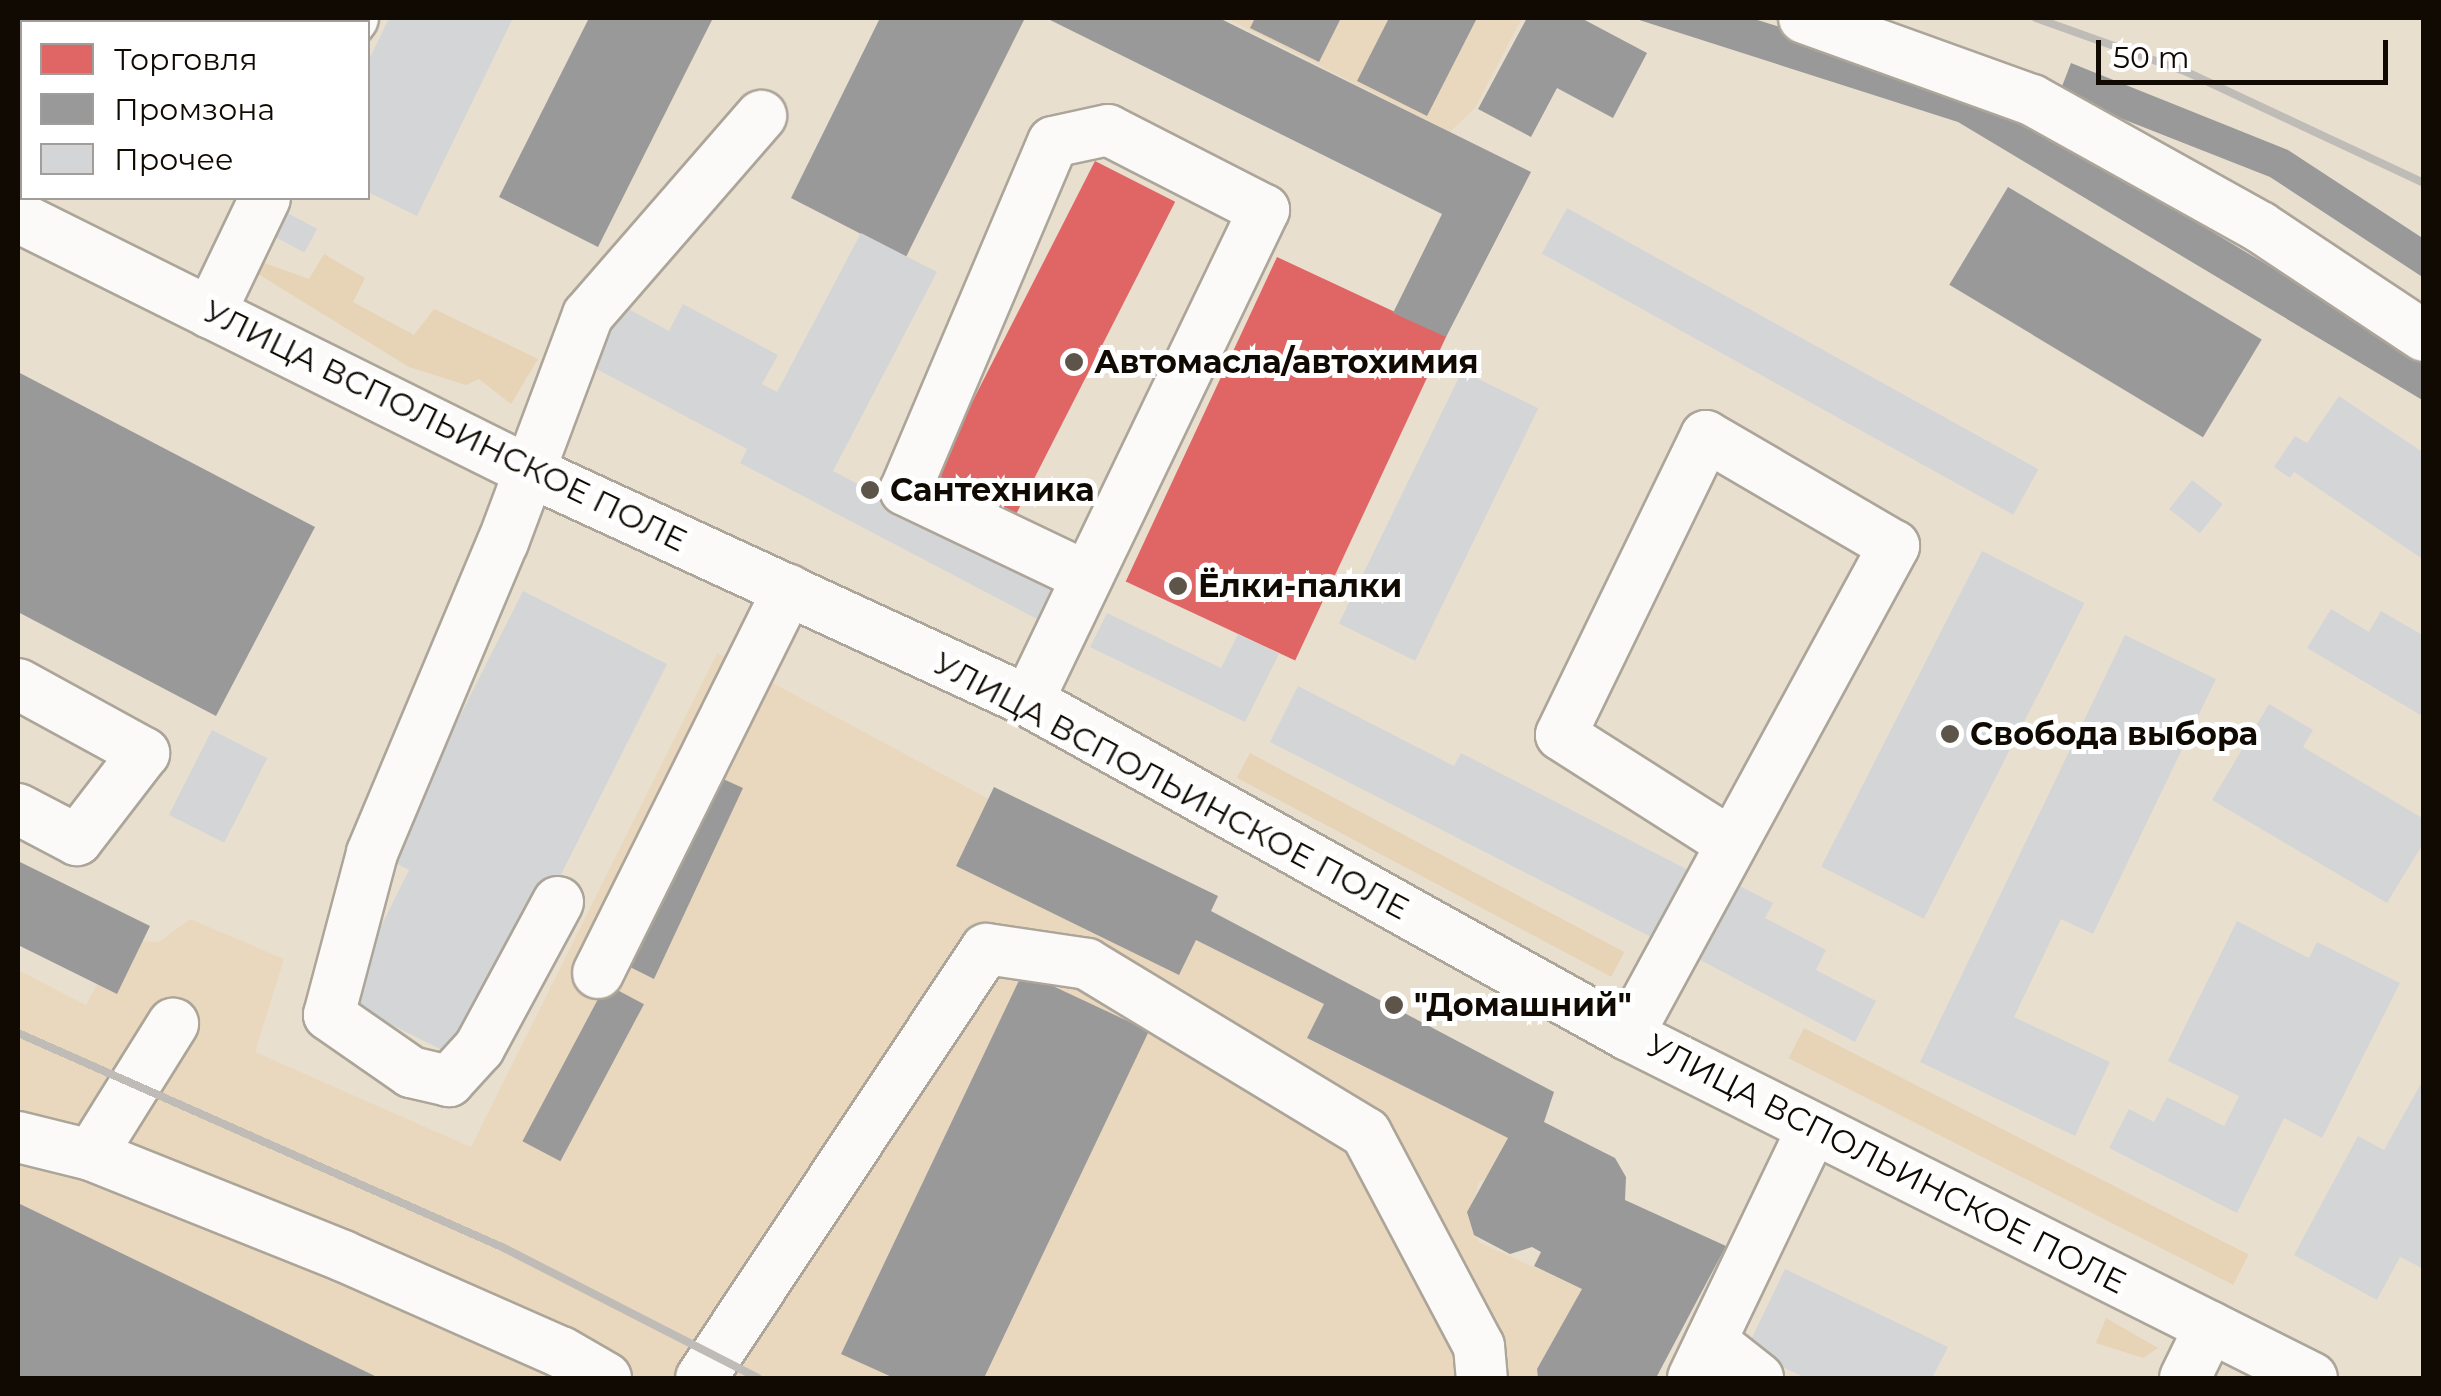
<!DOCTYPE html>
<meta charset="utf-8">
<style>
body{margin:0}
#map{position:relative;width:2441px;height:1396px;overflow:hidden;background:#e9dfcf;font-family:Montserrat,sans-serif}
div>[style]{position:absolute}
.built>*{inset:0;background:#ead8be}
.green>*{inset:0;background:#e7d3b5;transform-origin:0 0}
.shops>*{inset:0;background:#e06666;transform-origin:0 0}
.industry>*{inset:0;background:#999;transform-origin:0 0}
.building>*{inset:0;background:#d4d5d7;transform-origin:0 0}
.roads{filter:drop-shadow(2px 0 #aca599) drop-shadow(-2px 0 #aca599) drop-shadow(0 2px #aca599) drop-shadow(0 -2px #aca599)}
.minor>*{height:50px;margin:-25px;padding:0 25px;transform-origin:25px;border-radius:25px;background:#fcfaf8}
.rail>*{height:8px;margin:-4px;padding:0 4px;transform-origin:4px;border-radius:4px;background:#bfbcb8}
.dots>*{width:28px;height:28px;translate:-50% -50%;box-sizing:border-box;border:5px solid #fff;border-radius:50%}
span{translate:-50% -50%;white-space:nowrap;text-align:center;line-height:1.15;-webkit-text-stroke:10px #fff;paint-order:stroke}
.poi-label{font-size:32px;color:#110a03;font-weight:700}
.left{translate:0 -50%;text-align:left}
.street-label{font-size:32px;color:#110a03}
.frame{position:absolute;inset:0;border:20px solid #110a03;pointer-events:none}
.legend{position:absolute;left:20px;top:20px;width:350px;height:180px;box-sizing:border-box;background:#fff;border:2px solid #a09d9a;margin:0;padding:12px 18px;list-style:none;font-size:30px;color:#110a03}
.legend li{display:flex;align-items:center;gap:20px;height:50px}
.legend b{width:50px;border:2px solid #a09d9a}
.scale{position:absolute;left:2096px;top:40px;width:292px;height:45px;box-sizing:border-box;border:5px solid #110a03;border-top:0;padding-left:12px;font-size:30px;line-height:35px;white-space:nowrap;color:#110a03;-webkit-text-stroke:8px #fff;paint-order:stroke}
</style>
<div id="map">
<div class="built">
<i style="clip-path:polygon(1226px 18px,1522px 18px,1475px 108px,1450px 132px)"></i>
<i style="clip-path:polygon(717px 653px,989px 799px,956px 866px,1179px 974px,1196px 940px,1324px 1004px,1508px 1138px,1489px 1177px,1479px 1182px,1469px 1218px,1479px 1242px,1582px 1289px,1537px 1369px,1538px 1378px,18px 1378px,18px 970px,86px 1005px,121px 940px,159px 942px,190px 919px,284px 959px,255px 1052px,471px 1147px)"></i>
</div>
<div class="green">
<i style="clip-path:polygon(324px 254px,365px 278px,353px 302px,414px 335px,434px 309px,538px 359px,511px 404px,479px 379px,466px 385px,409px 367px,253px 271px,259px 261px,309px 279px)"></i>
<i style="left:1250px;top:753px;width:424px;height:28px;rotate:28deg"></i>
<i style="left:1804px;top:1028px;width:499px;height:34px;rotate:27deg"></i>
<i style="clip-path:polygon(2106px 1318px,2158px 1348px,2143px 1358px,2096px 1343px)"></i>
</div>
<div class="shops">
<i style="left:1095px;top:161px;width:90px;height:361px;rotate:27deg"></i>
<i style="left:1277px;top:257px;width:187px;height:358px;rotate:25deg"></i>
</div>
<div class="industry">
<i style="clip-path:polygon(18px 18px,149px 18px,22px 22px,18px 78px)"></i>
<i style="clip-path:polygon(589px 18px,713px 18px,598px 247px,499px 197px)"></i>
<i style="clip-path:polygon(880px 18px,1025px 18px,906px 257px,791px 198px)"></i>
<i style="clip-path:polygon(1046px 18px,1219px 18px,1531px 172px,1446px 337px,1393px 313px,1442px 214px)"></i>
<i style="clip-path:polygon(1255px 18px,1341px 18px,1319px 62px,1250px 28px)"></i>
<i style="clip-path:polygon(1389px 18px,1477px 18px,1427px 116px,1357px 81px)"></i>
<i style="clip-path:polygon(1527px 18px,1581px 18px,1647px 53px,1613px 118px,1557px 88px,1531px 137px,1478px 109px)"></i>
<i style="clip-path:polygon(1633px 18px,1751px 18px,1971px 87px,2424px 359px,2424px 401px,1958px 122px)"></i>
<i style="clip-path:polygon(2071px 63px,2288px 150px,2424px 239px,2424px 278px,2270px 177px,2059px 94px)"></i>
<i style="left:2008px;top:187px;width:296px;height:114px;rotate:31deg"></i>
<i style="clip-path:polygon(18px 372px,315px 527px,216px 716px,18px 612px)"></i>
<i style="clip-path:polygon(712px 774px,743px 788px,654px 979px,616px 960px)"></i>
<i style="clip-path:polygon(994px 787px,1218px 896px,1211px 911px,1554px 1092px,1544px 1122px,1615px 1158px,1626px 1177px,1625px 1200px,1726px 1246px,1656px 1378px,1538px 1378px,1537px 1369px,1582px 1289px,1534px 1266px,1541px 1252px,1532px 1247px,1510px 1254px,1474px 1235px,1467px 1212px,1508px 1138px,1307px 1038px,1324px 1004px,1196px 940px,1179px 975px,956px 866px)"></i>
<i style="clip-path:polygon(18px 861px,150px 926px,117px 994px,18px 945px)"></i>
<i style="clip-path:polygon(1023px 972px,1149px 1031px,984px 1378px,894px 1378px,841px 1354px)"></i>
<i style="left:606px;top:984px;width:43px;height:178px;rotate:28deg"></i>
<i style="clip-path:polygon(18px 1203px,379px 1378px,18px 1378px)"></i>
</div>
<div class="building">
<i style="clip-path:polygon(389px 18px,513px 18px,417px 216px,368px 192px,368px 62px)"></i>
<i style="left:1567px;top:208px;width:539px;height:52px;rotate:29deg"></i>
<i style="left:280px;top:209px;width:42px;height:27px;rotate:28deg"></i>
<i style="clip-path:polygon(861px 233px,937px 272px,833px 471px,1054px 586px,1037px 619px,740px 463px,747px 449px,591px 366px,623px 306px,669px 331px,683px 304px,778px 355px,762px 384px,777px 392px)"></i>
<i style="left:1462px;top:371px;width:85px;height:281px;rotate:26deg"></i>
<i style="clip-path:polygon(2339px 396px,2424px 453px,2424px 560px,2294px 472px,2290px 478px,2274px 467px,2295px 436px,2307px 443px)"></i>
<i style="left:2192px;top:480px;width:39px;height:37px;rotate:38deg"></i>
<i style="left:1982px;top:551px;width:115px;height:354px;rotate:27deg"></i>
<i style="clip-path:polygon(523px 591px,667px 664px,525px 946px,456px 1057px,344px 1001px,409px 870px,388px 859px)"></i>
<i style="clip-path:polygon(2331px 609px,2369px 632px,2381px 611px,2424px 636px,2424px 717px,2307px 648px)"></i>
<i style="clip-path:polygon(1107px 613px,1221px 668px,1238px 634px,1279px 654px,1245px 722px,1090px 647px)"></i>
<i style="clip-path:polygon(2125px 635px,2216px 679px,2093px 934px,2061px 919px,2014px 1017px,2110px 1062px,2075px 1136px,1920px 1062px)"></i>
<i style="clip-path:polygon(1298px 686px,1454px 766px,1461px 753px,1688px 870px,1653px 938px,1270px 742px)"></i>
<i style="clip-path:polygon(2269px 704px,2313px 730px,2303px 747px,2424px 819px,2424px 842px,2387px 903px,2212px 800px)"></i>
<i style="left:212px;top:730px;width:62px;height:95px;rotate:27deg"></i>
<i style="clip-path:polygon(1730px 881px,1773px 903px,1765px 918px,1826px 950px,1816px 970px,1876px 1001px,1855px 1042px,1691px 955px)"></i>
<i style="clip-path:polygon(2237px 921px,2309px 958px,2317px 942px,2400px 983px,2322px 1138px,2284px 1118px,2237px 1213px,2109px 1148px,2129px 1109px,2154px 1122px,2167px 1097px,2224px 1126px,2239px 1096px,2168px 1061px)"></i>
<i style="clip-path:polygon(2424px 1078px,2424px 1269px,2400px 1257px,2377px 1300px,2294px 1255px,2358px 1136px,2384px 1150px)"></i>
<i style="clip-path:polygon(1785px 1269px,1948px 1347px,1932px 1378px,1806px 1378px,1746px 1350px)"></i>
</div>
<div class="roads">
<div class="minor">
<i style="left:1804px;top:18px;width:242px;rotate:19.8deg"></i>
<i style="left:2032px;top:100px;width:261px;rotate:29.1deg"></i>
<i style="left:2260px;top:227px;width:197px;rotate:33.6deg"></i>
<i style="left:350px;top:22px;width:5px;rotate:-53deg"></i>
<i style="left:18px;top:217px;width:571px;rotate:26.43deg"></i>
<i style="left:529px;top:471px;width:549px;rotate:24.75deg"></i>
<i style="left:1028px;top:701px;width:687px;rotate:29.1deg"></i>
<i style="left:1628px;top:1035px;width:765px;rotate:26.63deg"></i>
<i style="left:210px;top:313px;width:127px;rotate:-64.4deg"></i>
<i style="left:18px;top:684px;width:144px;rotate:28.7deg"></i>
<i style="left:144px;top:753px;width:110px;rotate:127.6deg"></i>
<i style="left:77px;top:840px;width:67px;rotate:-152.3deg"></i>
<i style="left:1028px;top:701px;width:545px;rotate:-64.33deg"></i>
<i style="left:1264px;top:210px;width:175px;rotate:-152.9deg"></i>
<i style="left:1108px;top:130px;width:56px;rotate:167.7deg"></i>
<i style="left:1053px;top:142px;width:378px;rotate:113deg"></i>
<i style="left:905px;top:490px;width:202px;rotate:25.5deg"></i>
<i style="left:558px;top:902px;width:166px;rotate:118.4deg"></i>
<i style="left:479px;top:1048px;width:45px;rotate:132.3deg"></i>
<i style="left:449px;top:1081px;width:39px;rotate:-167deg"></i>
<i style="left:411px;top:1072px;width:100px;rotate:-145.2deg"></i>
<i style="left:329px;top:1015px;width:168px;rotate:-75.1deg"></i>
<i style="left:372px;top:853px;width:337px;rotate:-67.2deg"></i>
<i style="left:503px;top:542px;width:242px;rotate:-69.5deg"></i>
<i style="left:588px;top:315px;width:264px;rotate:-49deg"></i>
<i style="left:598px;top:973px;width:428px;rotate:-63.6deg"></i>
<i style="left:1628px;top:1035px;width:557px;rotate:-61.46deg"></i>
<i style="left:1894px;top:546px;width:218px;rotate:-149.7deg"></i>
<i style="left:1706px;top:436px;width:332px;rotate:115.9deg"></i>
<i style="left:1561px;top:735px;width:199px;rotate:32.5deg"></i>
<i style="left:18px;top:1137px;width:75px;rotate:13.9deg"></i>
<i style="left:91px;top:1155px;width:155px;rotate:-58deg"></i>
<i style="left:91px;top:1155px;width:271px;rotate:21.8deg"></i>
<i style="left:343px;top:1256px;width:238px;rotate:23.8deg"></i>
<i style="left:561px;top:1352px;width:52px;rotate:30deg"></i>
<i style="left:1711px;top:1341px;width:60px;rotate:38.2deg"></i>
<i style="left:701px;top:1378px;width:515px;rotate:-56.4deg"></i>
<i style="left:986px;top:949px;width:102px;rotate:8.4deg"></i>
<i style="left:1087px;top:964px;width:326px;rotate:31.2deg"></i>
<i style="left:1366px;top:1133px;width:241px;rotate:62.1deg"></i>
<i style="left:1479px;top:1346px;width:32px;rotate:85deg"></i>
<i style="left:1693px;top:1378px;width:277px;rotate:-64.4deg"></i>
<i style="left:2185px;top:1378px;width:57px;rotate:-63.9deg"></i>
</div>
</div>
<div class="rail">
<i style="left:2036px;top:18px;width:160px;rotate:19.7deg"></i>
<i style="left:2187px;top:72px;width:262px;rotate:25.1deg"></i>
<i style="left:18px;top:1033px;width:531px;rotate:23.86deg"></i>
<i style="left:504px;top:1248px;width:285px;rotate:27.1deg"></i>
</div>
<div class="dots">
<i style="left:1074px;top:362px;background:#5d554a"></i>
<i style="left:870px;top:490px;background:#5d554a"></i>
<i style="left:1178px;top:586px;background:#5d554a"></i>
<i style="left:1950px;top:734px;background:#5d554a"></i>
<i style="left:1394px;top:1005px;background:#5d554a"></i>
</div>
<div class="poi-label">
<span class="left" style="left:1094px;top:362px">Автомасла/автохимия</span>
<span class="left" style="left:890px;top:490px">Сантехника</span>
<span class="left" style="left:1198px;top:586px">Ёлки-палки</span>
<span class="left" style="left:1970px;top:734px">Свобода выбора</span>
<span class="left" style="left:1414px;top:1005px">"Домашний"</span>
</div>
<div class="street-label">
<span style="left:445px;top:426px;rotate:26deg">УЛИЦА ВСПОЛЬИНСКОЕ ПОЛЕ</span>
<span style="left:1171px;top:786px;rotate:28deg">УЛИЦА ВСПОЛЬИНСКОЕ ПОЛЕ</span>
<span style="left:1886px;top:1164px;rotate:27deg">УЛИЦА ВСПОЛЬИНСКОЕ ПОЛЕ</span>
</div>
<div class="frame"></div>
<ul class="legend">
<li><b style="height:28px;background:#e06666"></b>Торговля</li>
<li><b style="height:28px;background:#999"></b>Промзона</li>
<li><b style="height:28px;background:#d4d5d7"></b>Прочее</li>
</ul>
<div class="scale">50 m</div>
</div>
